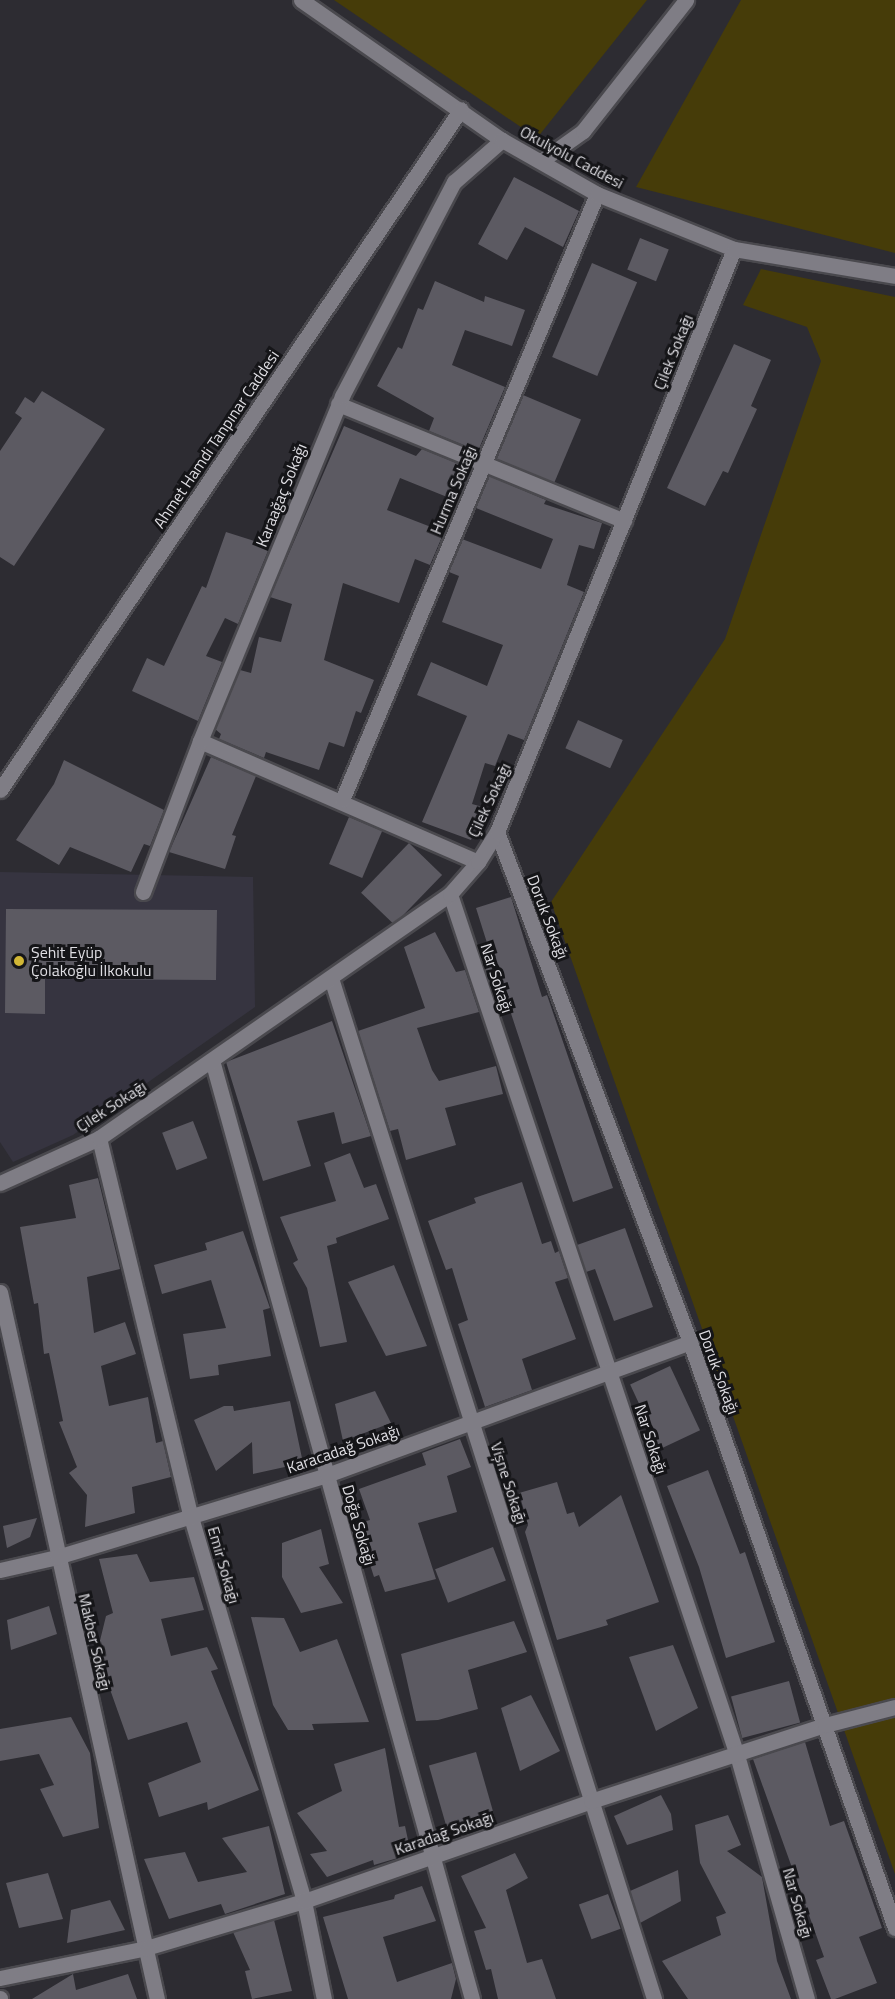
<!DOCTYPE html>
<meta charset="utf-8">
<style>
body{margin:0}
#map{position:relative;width:895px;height:1999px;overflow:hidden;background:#2d2c32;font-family:"Titillium Web",sans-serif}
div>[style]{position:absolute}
.built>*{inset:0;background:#363440}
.green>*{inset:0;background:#463c09}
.building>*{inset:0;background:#5c5a62;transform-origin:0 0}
.roads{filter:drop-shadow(2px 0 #4a494e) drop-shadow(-2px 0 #4a494e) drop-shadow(0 2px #4a494e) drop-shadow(0 -2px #4a494e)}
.minor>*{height:15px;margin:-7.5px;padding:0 7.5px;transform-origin:7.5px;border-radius:7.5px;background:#7f7d85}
.tertiary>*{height:15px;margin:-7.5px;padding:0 7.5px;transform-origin:7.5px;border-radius:7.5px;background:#7f7d85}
.dots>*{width:16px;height:16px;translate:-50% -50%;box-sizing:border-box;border:3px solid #151518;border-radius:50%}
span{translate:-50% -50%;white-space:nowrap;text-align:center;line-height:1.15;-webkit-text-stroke:6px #151518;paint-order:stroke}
.street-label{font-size:16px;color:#dfdee3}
.poi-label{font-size:16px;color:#dfdee3}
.left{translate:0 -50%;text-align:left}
</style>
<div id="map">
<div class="built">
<i style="clip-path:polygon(0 872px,253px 877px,255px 1007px,73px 1135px,13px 1162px,0 1142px)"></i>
</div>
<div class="green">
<i style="clip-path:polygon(334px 0,647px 0,537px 138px)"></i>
<i style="clip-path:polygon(741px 0,895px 0,895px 253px,636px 187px)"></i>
<i style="clip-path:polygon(761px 269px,895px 297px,895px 1874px,551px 902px,725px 639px,821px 361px,807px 327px,743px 305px)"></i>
</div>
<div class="building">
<i style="clip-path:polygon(514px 177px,579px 211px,563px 247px,525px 227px,507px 260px,478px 244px)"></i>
<i style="left:640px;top:238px;width:31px;height:34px;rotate:22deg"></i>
<i style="left:592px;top:263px;width:49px;height:102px;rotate:23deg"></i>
<i style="clip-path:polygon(435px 281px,484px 302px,485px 296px,525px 310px,512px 346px,465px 330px,452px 365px,505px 387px,478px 451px,429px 431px,434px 418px,377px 386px,398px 347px,402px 349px,418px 308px,423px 310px)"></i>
<i style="clip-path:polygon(734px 344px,771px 360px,751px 406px,757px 409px,728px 473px,723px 471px,705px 506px,667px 488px)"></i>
<i style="clip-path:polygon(42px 391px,105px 429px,14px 566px,0 557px,0 451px,22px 418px,15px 413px,25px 397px,34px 403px)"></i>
<i style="left:523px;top:395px;width:63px;height:69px;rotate:23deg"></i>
<i style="clip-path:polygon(344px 426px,416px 456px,422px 449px,471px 469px,457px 501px,400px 478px,387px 510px,444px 532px,430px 565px,415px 559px,399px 603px,343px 583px,324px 660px,374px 680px,361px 713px,356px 711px,344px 747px,329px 742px,319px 770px,266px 752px,264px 758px,219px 739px,221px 734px,215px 729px,240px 670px,251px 673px,259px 637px,281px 642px,292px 604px,270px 597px)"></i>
<i style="clip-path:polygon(489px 476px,546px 500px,544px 504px,602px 523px,594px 549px,579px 545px,567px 585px,584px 592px,524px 740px,508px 734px,495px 766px,485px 763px,472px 804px,483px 807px,471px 840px,422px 822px,467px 716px,417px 695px,431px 662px,487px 686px,503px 645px,442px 622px,459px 576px,449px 572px,462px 539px,541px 569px,553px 539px,476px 508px)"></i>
<i style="clip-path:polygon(226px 532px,270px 546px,238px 624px,225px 618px,206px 656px,222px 662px,198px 721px,132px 691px,147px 658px,164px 666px,202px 586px,206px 588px)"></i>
<i style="left:578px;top:720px;width:49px;height:31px;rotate:24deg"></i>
<i style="clip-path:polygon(211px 757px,256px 776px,232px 835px,236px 836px,225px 869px,169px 852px)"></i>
<i style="clip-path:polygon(64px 760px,164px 810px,150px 846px,144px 844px,131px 872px,70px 847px,59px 865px,16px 840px,54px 784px)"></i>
<i style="left:349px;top:817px;width:36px;height:51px;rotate:23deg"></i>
<i style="left:409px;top:843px;width:46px;height:69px;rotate:44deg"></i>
<i style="clip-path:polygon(511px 897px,542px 997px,547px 995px,613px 1188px,573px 1202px,501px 983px,491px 986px,484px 965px,493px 962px,476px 908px)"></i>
<i style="clip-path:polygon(6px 909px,217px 910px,216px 980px,45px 979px,45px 1014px,5px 1013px)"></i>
<i style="clip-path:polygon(435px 932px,456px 972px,465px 970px,479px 1012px,417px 1028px,432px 1070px,439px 1081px,496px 1066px,503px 1094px,445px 1108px,456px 1145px,406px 1160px,398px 1129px,390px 1131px,358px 1031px,425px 1008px,404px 947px)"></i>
<i style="clip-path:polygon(332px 1021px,371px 1136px,342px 1144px,334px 1112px,297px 1121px,311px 1166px,263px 1181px,226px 1062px)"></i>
<i style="left:193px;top:1121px;width:40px;height:33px;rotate:69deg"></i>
<i style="clip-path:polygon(350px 1153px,364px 1188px,376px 1184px,389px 1219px,336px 1238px,337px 1243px,327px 1246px,347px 1342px,320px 1347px,307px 1288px,293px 1263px,298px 1260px,280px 1217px,336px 1201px,324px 1163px)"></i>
<i style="clip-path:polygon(98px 1178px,120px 1269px,87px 1277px,94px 1333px,125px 1322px,136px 1354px,101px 1366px,109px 1406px,148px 1397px,156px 1443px,163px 1441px,171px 1477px,132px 1487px,135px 1513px,85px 1527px,87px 1495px,69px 1473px,77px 1467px,59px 1422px,63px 1421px,49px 1353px,44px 1354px,38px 1303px,34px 1304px,20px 1227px,76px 1218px,69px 1185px)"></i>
<i style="clip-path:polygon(522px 1182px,542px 1244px,551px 1241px,555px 1253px,559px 1251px,568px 1278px,555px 1282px,576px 1339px,522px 1359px,532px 1390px,485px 1407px,458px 1324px,468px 1320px,452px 1268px,446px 1270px,428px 1221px,476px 1203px,474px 1198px)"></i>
<i style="clip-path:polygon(625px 1228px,653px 1307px,614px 1321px,595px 1269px,586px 1272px,577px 1245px)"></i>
<i style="clip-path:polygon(243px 1231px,270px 1308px,263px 1310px,271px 1356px,218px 1365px,219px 1375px,190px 1379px,183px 1334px,226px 1328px,211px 1280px,162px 1294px,154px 1265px,207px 1250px,205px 1243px)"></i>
<i style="clip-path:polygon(394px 1265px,427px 1346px,386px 1356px,348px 1282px)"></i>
<i style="left:670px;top:1366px;width:71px;height:44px;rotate:65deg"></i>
<i style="clip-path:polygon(375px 1391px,391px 1423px,343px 1441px,335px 1404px)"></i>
<i style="clip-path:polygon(290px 1401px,303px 1463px,253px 1474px,252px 1442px,216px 1471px,194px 1420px,224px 1406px,233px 1406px,234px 1411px)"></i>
<i style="clip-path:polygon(460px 1439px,471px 1467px,447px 1476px,457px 1512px,418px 1523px,436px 1579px,385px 1592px,379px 1575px,374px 1577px,357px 1524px,370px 1520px,359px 1489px,426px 1465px,422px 1453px)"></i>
<i style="clip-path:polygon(708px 1470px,740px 1554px,745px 1552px,775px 1642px,726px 1658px,699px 1567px,667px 1486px)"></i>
<i style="clip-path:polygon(557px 1482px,567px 1514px,574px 1512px,579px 1527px,621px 1495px,659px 1602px,606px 1620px,608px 1625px,557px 1640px,525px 1532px,528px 1525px,519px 1493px)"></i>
<i style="clip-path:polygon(37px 1518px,30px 1537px,7px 1548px,3px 1526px)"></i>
<i style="clip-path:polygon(321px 1529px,329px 1564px,319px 1567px,343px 1603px,301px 1613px,282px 1577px,282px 1543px)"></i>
<i style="left:493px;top:1547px;width:36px;height:62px;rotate:69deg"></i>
<i style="clip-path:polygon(137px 1554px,150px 1582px,194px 1577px,204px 1610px,161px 1619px,171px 1656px,207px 1647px,218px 1669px,211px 1671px,259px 1790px,208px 1810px,207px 1802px,159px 1817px,148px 1783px,201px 1762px,187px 1722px,128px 1740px,101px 1664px,94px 1665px,106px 1616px,113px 1613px,99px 1559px)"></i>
<i style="clip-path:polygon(49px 1606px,57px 1634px,11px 1650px,7px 1620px)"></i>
<i style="clip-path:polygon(251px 1617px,284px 1618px,300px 1652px,337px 1639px,369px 1722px,312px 1724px,314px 1730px,288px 1730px,273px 1705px)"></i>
<i style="clip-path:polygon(514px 1621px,527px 1652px,468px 1670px,478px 1709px,438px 1720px,416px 1721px,401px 1654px)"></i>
<i style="clip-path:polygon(673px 1645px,698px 1708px,656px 1731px,629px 1657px)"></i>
<i style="left:789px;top:1681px;width:43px;height:60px;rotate:75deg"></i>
<i style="clip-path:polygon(531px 1695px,560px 1751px,520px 1771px,501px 1708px)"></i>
<i style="clip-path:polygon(71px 1717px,90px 1753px,99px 1828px,63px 1837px,40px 1789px,54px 1785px,39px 1754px,0 1761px,0 1729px)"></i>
<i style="clip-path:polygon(805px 1742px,830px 1826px,844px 1821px,882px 1928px,859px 1937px,877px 1983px,835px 1999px,831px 1999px,816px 1960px,824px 1957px,753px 1759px)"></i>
<i style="clip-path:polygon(385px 1748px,399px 1827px,405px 1826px,411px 1854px,374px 1865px,373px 1860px,327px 1877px,310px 1854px,327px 1851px,297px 1813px,342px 1791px,334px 1764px)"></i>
<i style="left:476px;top:1752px;width:71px;height:49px;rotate:74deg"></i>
<i style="clip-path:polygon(661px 1795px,671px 1814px,673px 1830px,627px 1845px,614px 1816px)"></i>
<i style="clip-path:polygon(728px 1815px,741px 1845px,727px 1851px,762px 1877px,777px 1961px,791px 1999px,688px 1999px,662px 1961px,721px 1935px,716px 1917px,726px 1913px,700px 1863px,695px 1825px)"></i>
<i style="clip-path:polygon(269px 1826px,285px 1894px,225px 1914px,221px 1904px,169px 1919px,144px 1859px,185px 1852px,198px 1882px,247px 1872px,222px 1838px)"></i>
<i style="clip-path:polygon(515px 1853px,528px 1878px,506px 1890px,527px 1963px,542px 1959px,556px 1999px,498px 1999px,491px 1969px,486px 1970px,474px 1931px,486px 1928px,461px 1876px)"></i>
<i style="clip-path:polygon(678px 1870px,681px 1901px,640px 1923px,630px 1891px)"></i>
<i style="clip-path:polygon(48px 1873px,63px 1919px,19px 1928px,6px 1883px)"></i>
<i style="clip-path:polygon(422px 1886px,436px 1921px,383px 1937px,397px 1982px,452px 1963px,456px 1979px,451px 1999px,348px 1999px,323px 1917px,394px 1899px,395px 1895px)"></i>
<i style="left:608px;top:1894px;width:37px;height:31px;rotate:70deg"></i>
<i style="clip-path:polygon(110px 1900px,125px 1930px,67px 1943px,71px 1910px)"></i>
<i style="clip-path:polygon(274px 1920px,292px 1991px,252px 1999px,245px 1971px,250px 1970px,233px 1932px)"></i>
<i style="clip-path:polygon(73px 1974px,76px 1990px,128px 1974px,137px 1999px,32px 1999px)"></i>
</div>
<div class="roads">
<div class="minor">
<i style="left:541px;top:161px;width:52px;rotate:-35.5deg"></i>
<i style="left:583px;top:131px;width:167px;rotate:-51.8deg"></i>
<i style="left:338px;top:404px;width:309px;rotate:22.2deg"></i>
<i style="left:200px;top:741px;width:303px;rotate:23.5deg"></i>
<i style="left:342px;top:800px;width:657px;rotate:-67.18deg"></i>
<i style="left:497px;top:832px;width:545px;rotate:69.27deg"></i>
<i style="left:690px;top:1342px;width:621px;rotate:70.72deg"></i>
<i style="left:143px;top:892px;width:161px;rotate:-69.3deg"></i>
<i style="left:200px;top:741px;width:373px;rotate:-67.6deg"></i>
<i style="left:342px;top:396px;width:242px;rotate:-62.4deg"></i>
<i style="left:454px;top:182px;width:64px;rotate:-41.2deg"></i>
<i style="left:450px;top:894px;width:908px;rotate:71.57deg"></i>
<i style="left:737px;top:1755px;width:254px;rotate:74deg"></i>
<i style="left:331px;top:978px;width:1071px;rotate:72.44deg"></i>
<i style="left:212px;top:1060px;width:974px;rotate:74.52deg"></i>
<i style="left:99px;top:1138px;width:390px;rotate:76.4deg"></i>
<i style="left:191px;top:1517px;width:400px;rotate:73.6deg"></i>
<i style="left:304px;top:1901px;width:100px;rotate:78.5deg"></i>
<i style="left:0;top:1183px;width:109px;rotate:-24.4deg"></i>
<i style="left:99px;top:1138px;width:427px;rotate:-34.8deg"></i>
<i style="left:450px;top:894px;width:43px;rotate:-48.8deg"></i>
<i style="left:478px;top:862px;width:36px;rotate:-58deg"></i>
<i style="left:497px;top:832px;width:629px;rotate:-67.88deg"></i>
<i style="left:0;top:1292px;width:724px;rotate:77.48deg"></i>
<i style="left:0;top:1570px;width:58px;rotate:-12.8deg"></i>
<i style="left:57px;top:1557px;width:282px;rotate:-16.9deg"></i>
<i style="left:327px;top:1475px;width:387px;rotate:-20.1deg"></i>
<i style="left:0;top:1978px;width:149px;rotate:-11.6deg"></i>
<i style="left:146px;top:1948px;width:165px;rotate:-16.6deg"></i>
<i style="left:304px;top:1901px;width:304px;rotate:-19.2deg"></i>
<i style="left:591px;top:1801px;width:246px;rotate:-18deg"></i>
<i style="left:825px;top:1725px;width:72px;rotate:-14.4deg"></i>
<i style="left:0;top:1998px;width:1px;rotate:90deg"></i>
</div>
<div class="tertiary">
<i style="left:301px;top:0;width:245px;rotate:34.9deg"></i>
<i style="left:502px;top:140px;width:109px;rotate:29.6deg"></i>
<i style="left:597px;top:194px;width:148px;rotate:21.9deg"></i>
<i style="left:734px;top:249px;width:163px;rotate:9.5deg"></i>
<i style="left:0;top:790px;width:822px;rotate:-55.9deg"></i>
</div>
</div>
<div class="dots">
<i style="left:19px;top:961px;background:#d2b736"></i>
</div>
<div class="street-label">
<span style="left:572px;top:157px;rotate:28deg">Okulyolu Caddesi</span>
<span style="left:673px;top:352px;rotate:-68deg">Çilek Sokağı</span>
<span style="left:216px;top:439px;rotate:-56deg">Ahmet Hamdi Tanpınar Caddesi</span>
<span style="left:453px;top:490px;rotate:-67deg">Hurma Sokağı</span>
<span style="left:281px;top:495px;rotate:-68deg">Karaağaç Sokağı</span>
<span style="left:489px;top:800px;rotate:-65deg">Çilek Sokağı</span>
<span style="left:548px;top:917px;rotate:69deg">Doruk Sokağı</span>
<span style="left:497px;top:978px;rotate:72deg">Nar Sokağı</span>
<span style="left:111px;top:1106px;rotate:-33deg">Çilek Sokağı</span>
<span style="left:719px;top:1372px;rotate:70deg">Doruk Sokağı</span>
<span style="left:651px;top:1439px;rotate:72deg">Nar Sokağı</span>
<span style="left:343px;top:1449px;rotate:-19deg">Karacadağ Sokağı</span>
<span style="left:509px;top:1483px;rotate:72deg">Vişne Sokağı</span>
<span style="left:359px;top:1525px;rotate:74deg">Doğa Sokağı</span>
<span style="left:224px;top:1565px;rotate:74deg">Emir Sokağı</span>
<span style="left:95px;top:1642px;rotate:77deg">Makber Sokağı</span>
<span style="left:444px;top:1833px;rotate:-19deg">Karadağ Sokağı</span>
<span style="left:798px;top:1903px;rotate:74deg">Nar Sokağı</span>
</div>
<div class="poi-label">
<span class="left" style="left:31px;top:961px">Şehit Eyüp<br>Çolakoğlu İlkokulu</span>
</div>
</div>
